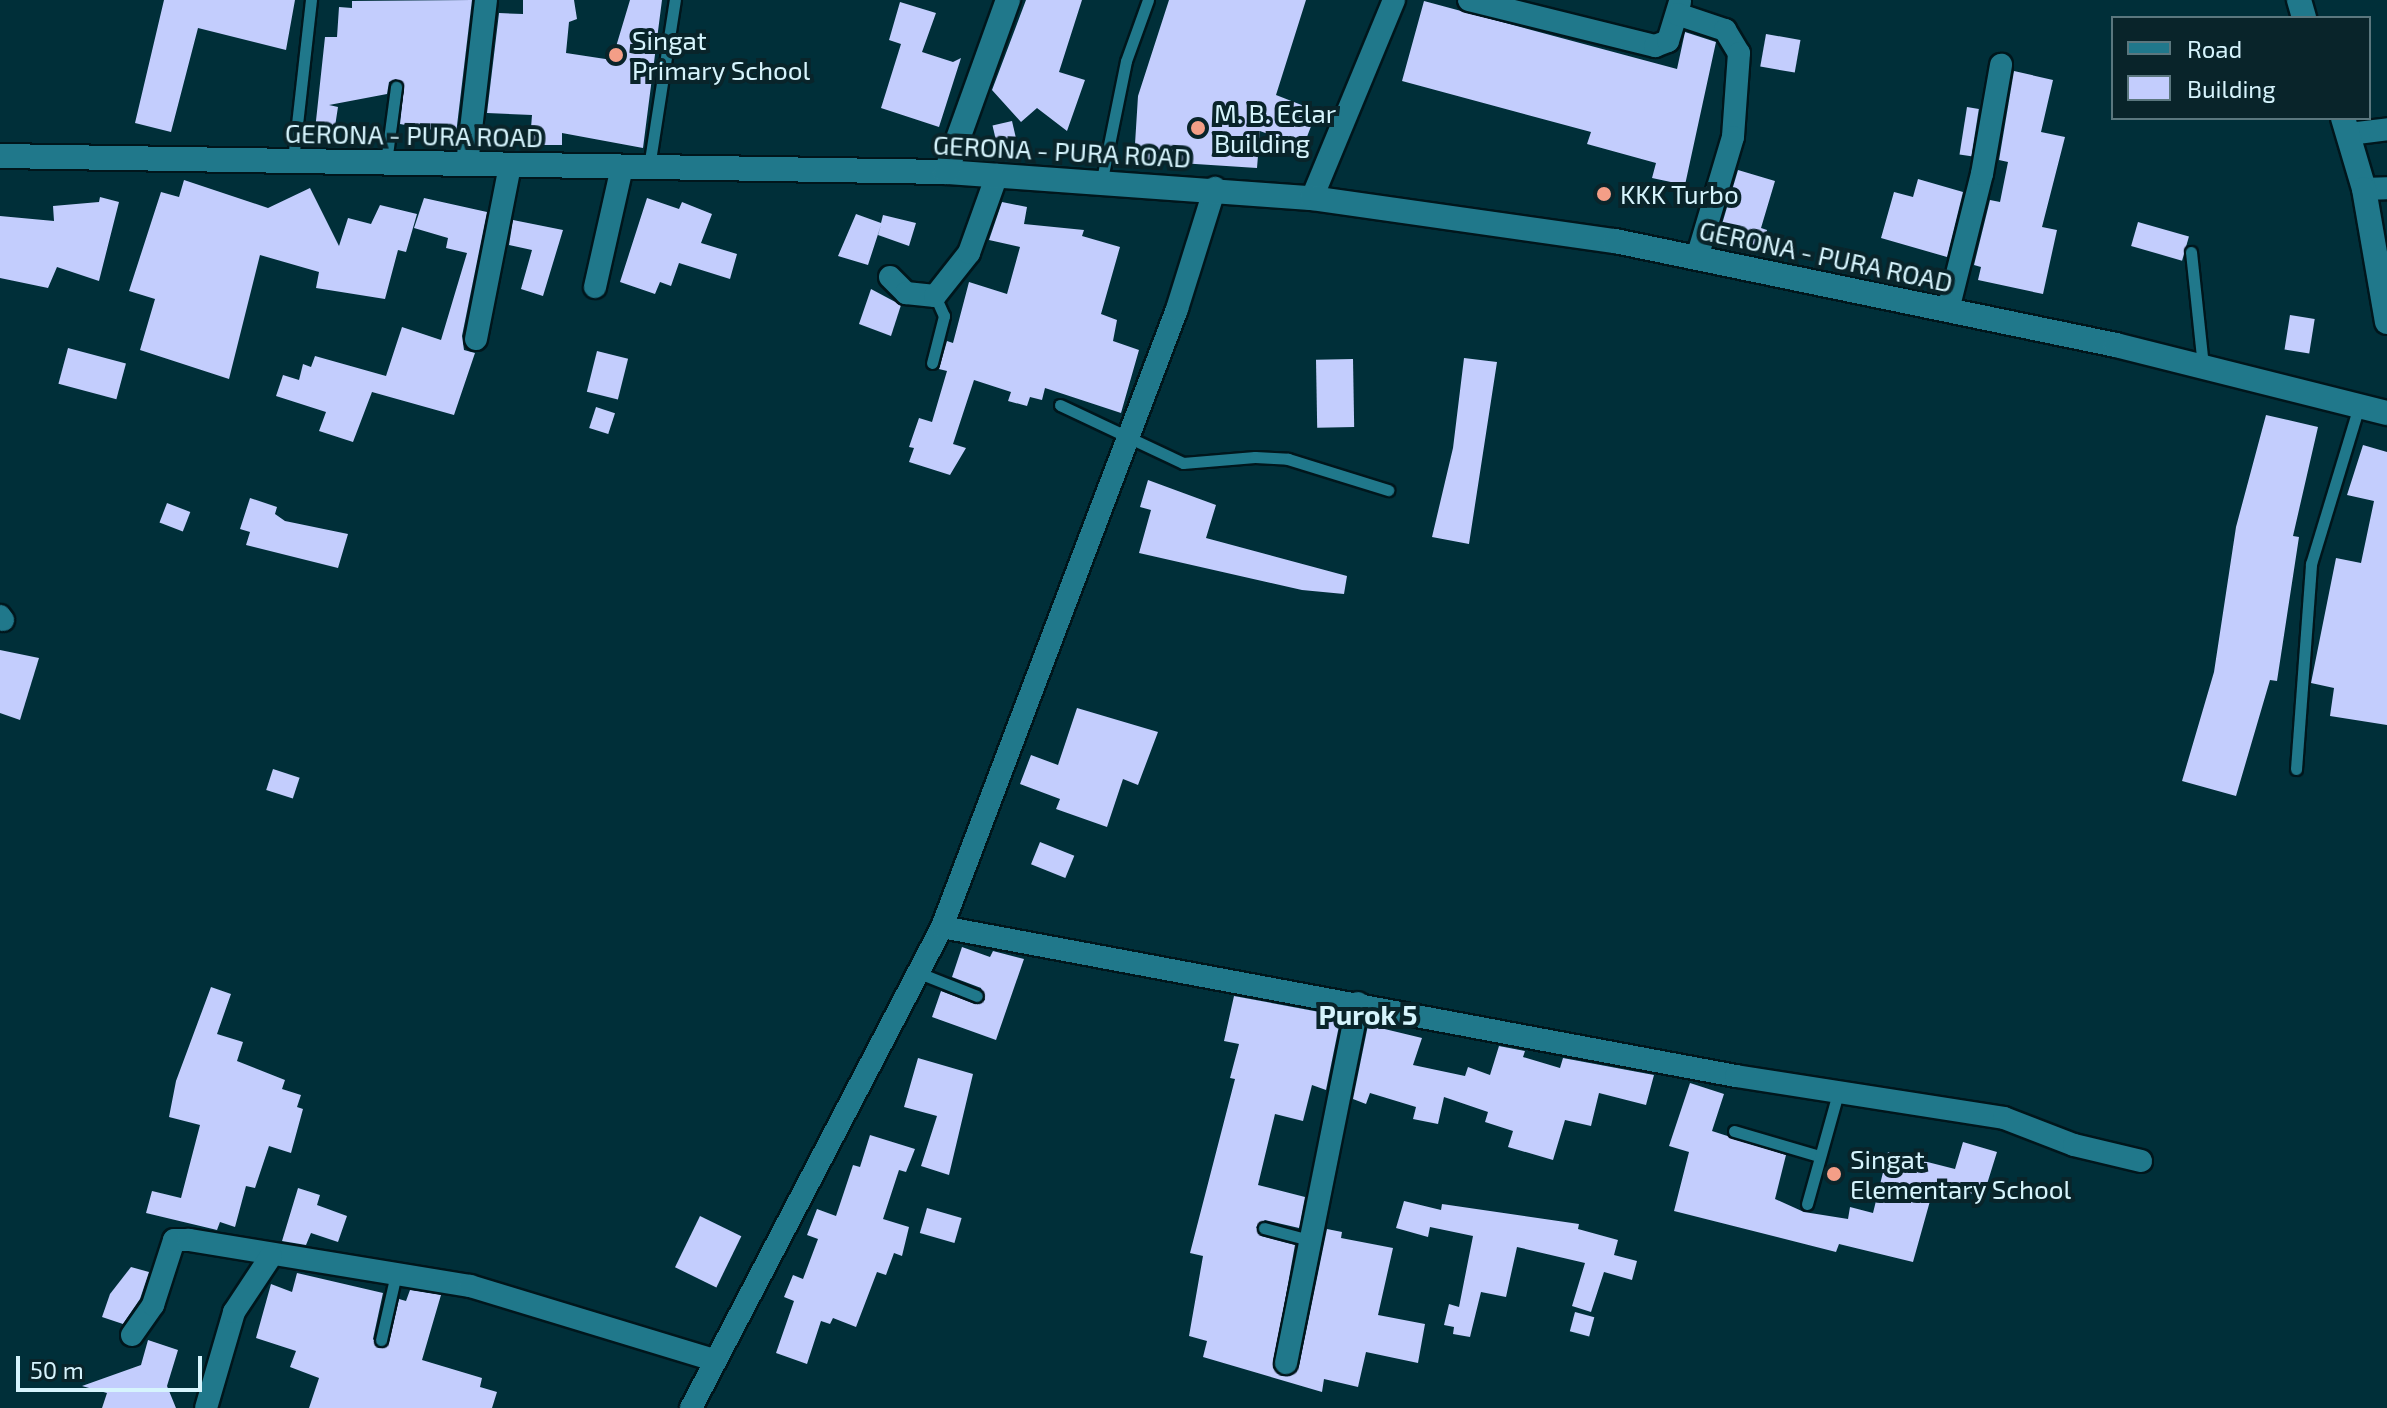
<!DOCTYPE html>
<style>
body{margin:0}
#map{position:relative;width:2387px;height:1408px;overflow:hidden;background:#002f39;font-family:"Exo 2",sans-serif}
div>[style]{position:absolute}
.building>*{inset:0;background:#c3cdfd;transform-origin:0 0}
.roads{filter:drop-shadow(2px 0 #00161c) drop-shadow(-2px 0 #00161c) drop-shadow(0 2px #00161c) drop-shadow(0 -2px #00161c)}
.lane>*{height:11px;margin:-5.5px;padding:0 5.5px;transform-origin:5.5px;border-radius:5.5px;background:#20788b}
.street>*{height:22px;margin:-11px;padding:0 11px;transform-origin:11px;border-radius:11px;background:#20788b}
.secondary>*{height:24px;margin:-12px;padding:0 12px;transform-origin:12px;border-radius:12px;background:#20788b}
.dots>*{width:22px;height:22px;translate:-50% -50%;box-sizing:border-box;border:4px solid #09242a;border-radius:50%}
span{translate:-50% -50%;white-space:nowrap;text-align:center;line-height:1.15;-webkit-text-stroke:8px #09242a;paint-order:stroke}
.poi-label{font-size:26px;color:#d6f4fd}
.left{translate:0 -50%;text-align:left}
.street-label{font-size:26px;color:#d6f4fd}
.neighbourhood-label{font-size:28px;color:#d6f4fd;font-weight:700}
.legend{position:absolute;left:2111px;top:16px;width:260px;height:104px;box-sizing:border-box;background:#09242a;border:2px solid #5b777e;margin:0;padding:10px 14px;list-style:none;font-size:24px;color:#d6f4fd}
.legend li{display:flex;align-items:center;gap:16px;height:40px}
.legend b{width:40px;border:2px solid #5b777e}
.scale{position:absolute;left:16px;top:1356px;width:186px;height:36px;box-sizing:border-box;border:4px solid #d6f4fd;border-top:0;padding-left:10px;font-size:24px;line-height:28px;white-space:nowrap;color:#d6f4fd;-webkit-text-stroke:6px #09242a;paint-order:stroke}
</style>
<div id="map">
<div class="building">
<i style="clip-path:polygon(164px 0,295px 0,286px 50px,198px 28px,171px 132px,135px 123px)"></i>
<i style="clip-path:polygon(472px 0,456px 134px,400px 124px,404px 87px,396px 79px,389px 82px,387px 94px,329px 105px,338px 107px,334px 133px,315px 130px,325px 37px,337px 37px,339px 7px,352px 8px,352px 1px)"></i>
<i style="clip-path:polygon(523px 0,574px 0,577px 19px,569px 22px,566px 53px,612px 60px,630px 0,662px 0,643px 148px,562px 133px,562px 145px,543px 145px,530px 141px,532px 115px,487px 113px,499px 13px,523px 14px)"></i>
<i style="clip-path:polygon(1026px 0,1082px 0,1059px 72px,1085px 80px,1067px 131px,1037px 108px,1021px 122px,992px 90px)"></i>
<i style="clip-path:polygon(1169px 0,1306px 0,1276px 95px,1317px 111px,1303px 147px,1260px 131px,1257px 168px,1134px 160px,1138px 96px)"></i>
<i style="clip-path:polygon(1424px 1px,1677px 69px,1685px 32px,1716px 42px,1685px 185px,1652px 178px,1656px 163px,1587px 144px,1591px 132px,1402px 81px)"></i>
<i style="clip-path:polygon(900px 2px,936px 13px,922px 52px,953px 62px,961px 58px,939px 127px,881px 108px,901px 44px,889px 40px)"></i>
<i style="left:1766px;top:34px;width:35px;height:33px;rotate:10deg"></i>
<i style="clip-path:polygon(2014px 71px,2053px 80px,2041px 132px,2065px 137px,2042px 227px,2057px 230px,2043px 294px,1978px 280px,1981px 267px,1974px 265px,1990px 200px,2000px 202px,2008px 162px,1999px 160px)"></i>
<i style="left:1967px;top:107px;width:12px;height:48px;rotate:9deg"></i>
<i style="left:1012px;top:121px;width:18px;height:20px;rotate:77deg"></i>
<i style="clip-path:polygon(1738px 170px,1775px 181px,1761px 228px,1767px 230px,1762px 253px,1717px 241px)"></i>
<i style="clip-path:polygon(1918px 179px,1963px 192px,1947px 257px,1881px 238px,1894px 192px,1913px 197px)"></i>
<i style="clip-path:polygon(184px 180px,268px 208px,310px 188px,339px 246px,348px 218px,371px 224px,380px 205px,417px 214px,406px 252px,398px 250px,385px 299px,316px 288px,319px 272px,260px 255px,229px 379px,140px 350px,155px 299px,129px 291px,161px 192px,179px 197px)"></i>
<i style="clip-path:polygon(100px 197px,119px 202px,99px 281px,57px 267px,48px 288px,0 278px,0 216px,54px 221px,53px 206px,99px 202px)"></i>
<i style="clip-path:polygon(424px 198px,487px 212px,462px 336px,464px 350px,475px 353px,454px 415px,372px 392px,353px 442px,319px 431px,326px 412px,276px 396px,283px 375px,299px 380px,303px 364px,311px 367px,315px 356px,386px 376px,402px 327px,441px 340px,467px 253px,446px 248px,448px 238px,414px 228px)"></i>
<i style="clip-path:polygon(647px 198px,679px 209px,682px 202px,712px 214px,701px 243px,737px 254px,730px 279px,679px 263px,671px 286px,660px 282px,655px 294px,620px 282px)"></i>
<i style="clip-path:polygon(1002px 202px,1027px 207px,1024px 224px,1084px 230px,1082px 236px,1120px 247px,1101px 314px,1117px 320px,1113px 341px,1139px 350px,1121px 413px,1045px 388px,1042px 400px,1030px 397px,1027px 406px,1008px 401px,1011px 392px,974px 380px,953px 444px,966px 448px,950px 475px,909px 462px,914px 448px,909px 447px,919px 418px,932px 422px,947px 371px,939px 369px,947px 341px,953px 343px,969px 282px,1007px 294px,1020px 247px,989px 240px)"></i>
<i style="clip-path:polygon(856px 214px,881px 223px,883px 215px,916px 223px,909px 246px,878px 235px,881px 225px,868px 265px,838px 256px)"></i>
<i style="clip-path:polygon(513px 220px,563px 230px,543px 296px,521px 289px,532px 250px,509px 245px)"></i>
<i style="left:2138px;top:222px;width:53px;height:25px;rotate:16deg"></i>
<i style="clip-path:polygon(871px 289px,901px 305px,891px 336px,859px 324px)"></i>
<i style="left:2290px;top:315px;width:25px;height:35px;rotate:9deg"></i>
<i style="left:68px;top:348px;width:60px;height:37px;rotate:15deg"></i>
<i style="left:597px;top:351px;width:32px;height:42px;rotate:14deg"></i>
<i style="clip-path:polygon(1464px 358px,1497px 362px,1469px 544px,1432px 537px,1453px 448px)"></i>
<i style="left:1353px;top:359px;width:68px;height:37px;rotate:89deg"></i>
<i style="left:596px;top:407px;width:20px;height:22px;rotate:18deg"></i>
<i style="clip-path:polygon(2266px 415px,2318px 427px,2293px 536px,2299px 537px,2277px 681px,2270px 680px,2236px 796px,2182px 781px,2214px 672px,2236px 527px)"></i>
<i style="clip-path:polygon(2363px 445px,2387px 452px,2387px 725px,2330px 716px,2334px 688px,2311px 683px,2336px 558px,2361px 563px,2374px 501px,2347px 495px)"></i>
<i style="clip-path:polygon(1148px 480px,1216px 505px,1206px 538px,1347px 576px,1344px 594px,1302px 590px,1139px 553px,1151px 510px,1140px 507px)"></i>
<i style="clip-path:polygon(250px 498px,277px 507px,275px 514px,285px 521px,348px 534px,338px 568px,246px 545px,250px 532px,240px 529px)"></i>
<i style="left:167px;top:503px;width:25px;height:21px;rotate:21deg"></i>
<i style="clip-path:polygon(0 650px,39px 658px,20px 720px,0 713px)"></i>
<i style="clip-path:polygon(1077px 708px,1158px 732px,1138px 785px,1123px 779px,1107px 827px,1056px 809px,1060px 799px,1020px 784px,1031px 755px,1058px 765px)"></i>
<i style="left:273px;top:769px;width:28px;height:22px;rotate:18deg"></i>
<i style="left:1040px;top:842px;width:37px;height:24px;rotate:22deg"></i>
<i style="clip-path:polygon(962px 947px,990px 957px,993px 951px,1024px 959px,996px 1040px,932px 1017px,941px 991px,975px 1004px,985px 1000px,981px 988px,952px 977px)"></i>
<i style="clip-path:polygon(211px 987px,231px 994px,217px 1034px,243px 1042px,237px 1061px,285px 1080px,282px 1089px,301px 1095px,297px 1107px,303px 1109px,291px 1153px,269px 1146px,255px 1188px,246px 1186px,235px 1227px,220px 1222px,217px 1230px,146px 1213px,152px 1191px,181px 1198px,200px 1125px,169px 1117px,176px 1081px)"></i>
<i style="clip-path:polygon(1234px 996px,1341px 1016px,1326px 1090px,1312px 1085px,1303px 1121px,1275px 1114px,1258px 1185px,1305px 1197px,1299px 1228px,1265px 1220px,1256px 1227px,1261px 1236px,1295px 1245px,1273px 1368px,1290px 1376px,1299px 1366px,1327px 1229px,1342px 1232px,1341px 1238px,1393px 1248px,1378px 1315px,1425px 1324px,1418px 1363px,1366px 1352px,1358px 1387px,1324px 1379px,1322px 1392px,1203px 1357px,1207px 1341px,1189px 1336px,1203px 1256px,1190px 1253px,1235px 1079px,1230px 1078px,1239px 1044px,1224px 1041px)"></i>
<i style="clip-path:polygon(1368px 1025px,1422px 1038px,1413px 1065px,1465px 1076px,1468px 1067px,1490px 1075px,1499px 1046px,1525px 1051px,1523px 1057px,1560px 1068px,1563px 1058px,1654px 1075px,1646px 1105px,1599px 1093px,1591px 1126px,1565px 1120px,1553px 1160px,1508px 1147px,1513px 1131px,1485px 1122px,1488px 1112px,1444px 1097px,1438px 1124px,1413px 1119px,1416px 1107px,1370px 1093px,1366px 1104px,1353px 1099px)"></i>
<i style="clip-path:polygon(918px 1058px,973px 1074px,949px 1175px,921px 1166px,937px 1116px,904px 1107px)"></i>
<i style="clip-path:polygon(1690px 1083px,1724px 1094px,1712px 1131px,1786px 1155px,1775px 1199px,1804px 1212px,1848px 1219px,1850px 1207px,1873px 1213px,1888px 1152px,1955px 1169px,1963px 1142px,1997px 1152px,1983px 1197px,1935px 1183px,1913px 1262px,1839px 1244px,1836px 1252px,1674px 1211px,1689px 1152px,1669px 1146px)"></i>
<i style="clip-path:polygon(870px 1135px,915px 1149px,906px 1172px,899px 1170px,883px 1219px,909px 1227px,902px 1256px,894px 1253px,886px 1275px,877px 1272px,856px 1327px,833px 1318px,830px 1324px,821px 1321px,807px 1364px,776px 1353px,794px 1301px,784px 1297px,793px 1275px,803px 1279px,818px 1239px,807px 1235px,817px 1209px,836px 1216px,853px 1165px,860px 1167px)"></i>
<i style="clip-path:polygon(298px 1188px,320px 1195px,317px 1205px,347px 1216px,338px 1242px,311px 1233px,306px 1245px,282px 1241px)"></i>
<i style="clip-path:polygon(1404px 1201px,1441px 1210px,1442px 1204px,1579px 1224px,1578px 1229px,1618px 1240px,1614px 1255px,1637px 1261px,1632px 1280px,1604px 1272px,1591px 1312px,1572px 1306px,1585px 1263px,1517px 1247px,1506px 1297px,1481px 1292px,1470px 1337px,1453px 1334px,1454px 1327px,1444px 1325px,1449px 1304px,1459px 1307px,1473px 1236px,1430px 1227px,1428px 1237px,1396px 1228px)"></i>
<i style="left:927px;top:1208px;width:36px;height:26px;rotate:16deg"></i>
<i style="left:700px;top:1216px;width:46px;height:57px;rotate:26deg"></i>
<i style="clip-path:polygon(131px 1267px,149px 1272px,140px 1299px,123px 1324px,102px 1317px,110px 1294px)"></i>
<i style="clip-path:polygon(297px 1273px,383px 1293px,373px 1339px,380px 1348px,389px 1343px,399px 1299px,406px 1301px,410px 1290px,441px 1295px,422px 1360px,482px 1378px,480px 1387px,497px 1392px,492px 1408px,309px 1408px,319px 1378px,290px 1367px,296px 1351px,256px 1338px,271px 1284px,292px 1292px)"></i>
<i style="left:1575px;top:1312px;width:20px;height:20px;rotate:15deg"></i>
<i style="clip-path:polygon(148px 1340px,178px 1350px,167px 1386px,176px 1408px,102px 1408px,107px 1393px,82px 1386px,141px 1365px)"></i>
</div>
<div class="roads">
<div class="lane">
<i style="left:293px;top:160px;width:161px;rotate:-83.6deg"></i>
<i style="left:386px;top:162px;width:76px;rotate:-82.4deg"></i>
<i style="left:649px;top:167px;width:169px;rotate:-81.2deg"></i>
<i style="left:1102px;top:179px;width:120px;rotate:-78.5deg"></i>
<i style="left:1126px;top:61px;width:65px;rotate:-70.2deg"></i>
<i style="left:2191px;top:252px;width:116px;rotate:84deg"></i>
<i style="left:932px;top:363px;width:49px;rotate:-75.7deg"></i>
<i style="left:944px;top:316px;width:22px;rotate:-114deg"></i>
<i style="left:1060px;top:405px;width:136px;rotate:25.2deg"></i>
<i style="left:1183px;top:463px;width:72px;rotate:-4.8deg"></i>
<i style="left:1255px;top:457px;width:33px;rotate:3deg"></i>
<i style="left:1288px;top:459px;width:105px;rotate:17.2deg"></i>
<i style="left:2296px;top:769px;width:206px;rotate:-85.8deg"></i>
<i style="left:2311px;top:564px;width:165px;rotate:-73.1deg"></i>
<i style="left:919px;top:973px;width:62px;rotate:21.6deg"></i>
<i style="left:1734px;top:1131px;width:89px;rotate:16.4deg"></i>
<i style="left:1807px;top:1204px;width:115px;rotate:-74.4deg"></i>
<i style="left:1264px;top:1228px;width:47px;rotate:14.9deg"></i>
<i style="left:381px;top:1340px;width:68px;rotate:-77.2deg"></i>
</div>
<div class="street">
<i style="left:1469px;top:0;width:192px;rotate:13.9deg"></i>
<i style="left:1655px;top:46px;width:14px;rotate:-21deg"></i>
<i style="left:1668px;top:41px;width:41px;rotate:-72.9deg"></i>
<i style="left:1677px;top:14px;width:51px;rotate:18.4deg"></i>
<i style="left:1725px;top:30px;width:27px;rotate:59deg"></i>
<i style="left:1739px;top:53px;width:84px;rotate:94.1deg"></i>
<i style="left:1733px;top:137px;width:126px;rotate:106.6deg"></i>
<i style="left:2349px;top:134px;width:38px;rotate:-7deg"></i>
<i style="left:467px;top:164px;width:165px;rotate:-83.4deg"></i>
<i style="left:2364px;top:189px;width:23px;rotate:-2deg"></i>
<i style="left:1312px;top:198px;width:214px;rotate:-67.5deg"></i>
<i style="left:890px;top:277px;width:23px;rotate:45deg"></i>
<i style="left:906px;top:293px;width:29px;rotate:6deg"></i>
<i style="left:935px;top:296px;width:55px;rotate:-51.7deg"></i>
<i style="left:969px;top:253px;width:83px;rotate:-70.3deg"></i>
<i style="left:595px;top:287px;width:123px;rotate:-77.3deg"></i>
<i style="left:1948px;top:310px;width:140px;rotate:-76deg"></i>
<i style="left:1982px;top:174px;width:111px;rotate:-80.1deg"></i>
<i style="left:476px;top:339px;width:177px;rotate:-78.9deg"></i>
<i style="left:0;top:616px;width:5px;rotate:53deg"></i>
<i style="left:942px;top:927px;width:808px;rotate:10.63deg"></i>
<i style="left:1736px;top:1076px;width:271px;rotate:8.9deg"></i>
<i style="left:2004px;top:1118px;width:75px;rotate:21.1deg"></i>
<i style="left:2074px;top:1145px;width:69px;rotate:13.4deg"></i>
<i style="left:132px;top:1335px;width:37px;rotate:-55deg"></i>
<i style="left:153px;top:1305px;width:68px;rotate:-72.1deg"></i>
<i style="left:174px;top:1240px;width:15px"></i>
<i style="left:189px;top:1240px;width:285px;rotate:9.3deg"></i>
<i style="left:470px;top:1286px;width:255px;rotate:16.9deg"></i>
<i style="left:1286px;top:1363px;width:367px;rotate:-78.7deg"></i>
<i style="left:206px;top:1408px;width:100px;rotate:-73.7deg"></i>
<i style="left:234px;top:1312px;width:67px;rotate:-56.5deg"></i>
<i style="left:691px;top:1408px;width:543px;rotate:-62.44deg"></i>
<i style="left:942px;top:927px;width:661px;rotate:-69.18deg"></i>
<i style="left:1177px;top:309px;width:127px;rotate:-72.6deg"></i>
</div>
<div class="secondary">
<i style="left:2299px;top:0;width:19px;rotate:74deg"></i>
<i style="left:2343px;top:118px;width:74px;rotate:73.5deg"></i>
<i style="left:2364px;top:189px;width:135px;rotate:80.2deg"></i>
<i style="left:0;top:156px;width:946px;rotate:0.97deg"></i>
<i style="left:946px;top:172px;width:367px;rotate:4.1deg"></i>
<i style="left:1312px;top:198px;width:306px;rotate:8.1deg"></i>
<i style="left:1615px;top:241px;width:512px;rotate:11.73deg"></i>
<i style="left:2116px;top:345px;width:279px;rotate:14.1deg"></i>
<i style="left:946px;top:172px;width:183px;rotate:-70.2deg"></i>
</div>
</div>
<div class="dots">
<i style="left:616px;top:55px;background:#f49e87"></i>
<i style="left:1198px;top:128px;background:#f49e87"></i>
<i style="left:1604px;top:194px;background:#f49e87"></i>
<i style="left:1834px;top:1174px;background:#f49e87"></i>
</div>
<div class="poi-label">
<span class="left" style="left:632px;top:55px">Singat<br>Primary School</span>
<span class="left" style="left:1214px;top:128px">M. B. Eclar<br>Building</span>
<span class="left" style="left:1620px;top:194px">KKK Turbo</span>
<span class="left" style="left:1850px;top:1174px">Singat<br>Elementary School</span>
</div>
<div class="street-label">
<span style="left:414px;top:135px;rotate:1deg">GERONA - PURA ROAD</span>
<span style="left:1062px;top:151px;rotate:3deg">GERONA - PURA ROAD</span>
<span style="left:1826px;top:256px;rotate:12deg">GERONA - PURA ROAD</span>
</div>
<div class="neighbourhood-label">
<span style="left:1368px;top:1014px">Purok 5</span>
</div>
<ul class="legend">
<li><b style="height:10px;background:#20788b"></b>Road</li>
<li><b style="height:22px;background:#c3cdfd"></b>Building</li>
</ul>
<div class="scale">50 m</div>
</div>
